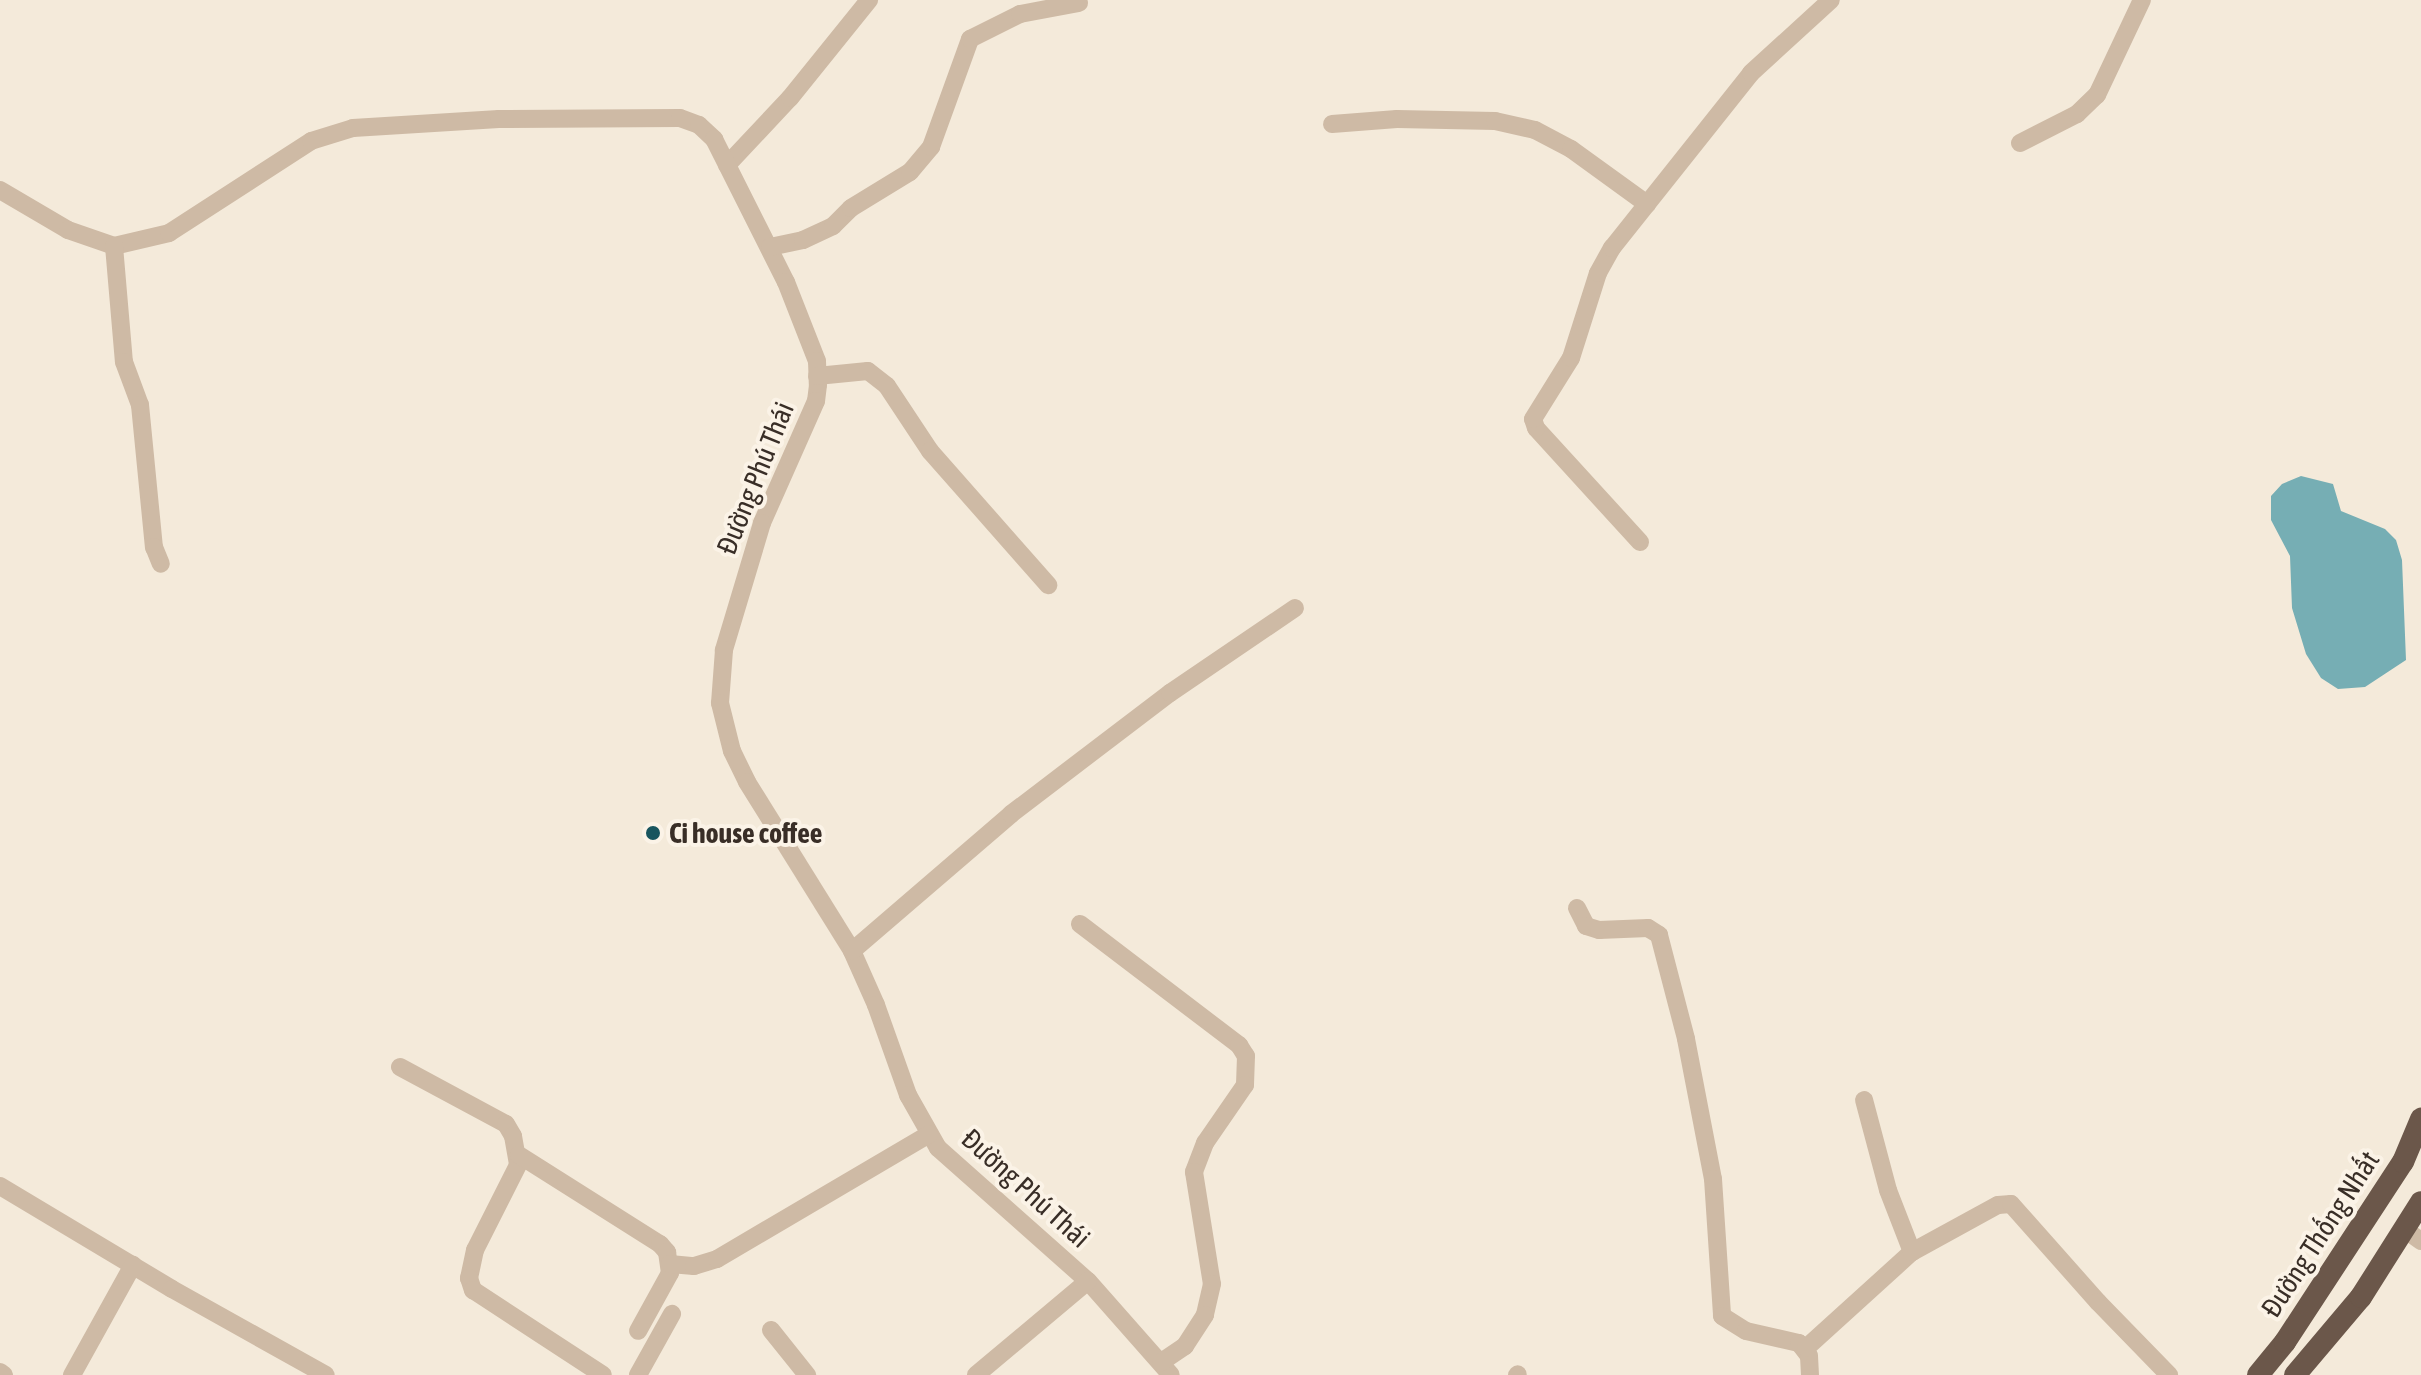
<!DOCTYPE html>
<meta charset="utf-8">
<style>
body{margin:0}
#map{position:relative;width:2421px;height:1375px;overflow:hidden;background:#f4eada;font-family:"Asap Condensed",sans-serif}
div>[style]{position:absolute}
.water>*{inset:0;background:#76aeb4}
.minor>*{height:18px;margin:-9px;padding:0 9px;transform-origin:9px;border-radius:9px;background:#cebaa5}
.trunk>*{height:22px;margin:-11px;padding:0 11px;transform-origin:11px;border-radius:11px;background:#6b574a}
.dots>*{width:22px;height:22px;translate:-50% -50%;box-sizing:border-box;border:4px solid #fbf3e7;border-radius:50%}
span{translate:-50% -50%;white-space:nowrap;text-align:center;line-height:1.15;-webkit-text-stroke:8px #fbf3e7;paint-order:stroke}
.street-label{font-size:28px;color:#392e27}
.poi-label{font-size:28px;color:#392e27;font-weight:700}
.left{translate:0 -50%;text-align:left}
</style>
<div id="map">
<div class="water">
<i style="clip-path:polygon(2301px 476px,2333px 484px,2341px 511px,2385px 529px,2396px 540px,2402px 560px,2406px 660px,2365px 687px,2338px 689px,2321px 678px,2306px 654px,2292px 608px,2290px 556px,2271px 520px,2271px 496px,2282px 484px)"></i>
</div>
<div class="minor">
<i style="left:1332px;top:124px;width:65px;rotate:-4.4deg"></i>
<i style="left:1397px;top:119px;width:98px;rotate:1.2deg"></i>
<i style="left:1495px;top:121px;width:41px;rotate:12.7deg"></i>
<i style="left:1535px;top:130px;width:41px;rotate:27.8deg"></i>
<i style="left:1571px;top:149px;width:94px;rotate:35.9deg"></i>
<i style="left:2020px;top:143px;width:64px;rotate:-27deg"></i>
<i style="left:2077px;top:114px;width:28px;rotate:-44deg"></i>
<i style="left:2097px;top:95px;width:105px;rotate:-64.7deg"></i>
<i style="left:727px;top:165px;width:92px;rotate:-46.8deg"></i>
<i style="left:790px;top:98px;width:126px;rotate:-51.1deg"></i>
<i style="left:0;top:190px;width:79px;rotate:30.5deg"></i>
<i style="left:68px;top:230px;width:49px;rotate:19.2deg"></i>
<i style="left:114px;top:246px;width:57px;rotate:-13.3deg"></i>
<i style="left:169px;top:233px;width:169px;rotate:-32.9deg"></i>
<i style="left:311px;top:141px;width:44px;rotate:-17.2deg"></i>
<i style="left:353px;top:128px;width:146px;rotate:-3.5deg"></i>
<i style="left:499px;top:119px;width:181px;rotate:-0.3deg"></i>
<i style="left:680px;top:118px;width:20px;rotate:20deg"></i>
<i style="left:699px;top:125px;width:21px;rotate:43deg"></i>
<i style="left:714px;top:139px;width:160px;rotate:63.3deg"></i>
<i style="left:786px;top:282px;width:85px;rotate:68.6deg"></i>
<i style="left:817px;top:361px;width:24px;rotate:88deg"></i>
<i style="left:818px;top:385px;width:16px;rotate:97deg"></i>
<i style="left:816px;top:401px;width:133px;rotate:113.9deg"></i>
<i style="left:762px;top:523px;width:133px;rotate:106.7deg"></i>
<i style="left:724px;top:650px;width:53px;rotate:94.3deg"></i>
<i style="left:720px;top:703px;width:49px;rotate:76deg"></i>
<i style="left:732px;top:751px;width:34px;rotate:64deg"></i>
<i style="left:747px;top:782px;width:199px;rotate:58.1deg"></i>
<i style="left:852px;top:951px;width:59px;rotate:66deg"></i>
<i style="left:876px;top:1005px;width:96px;rotate:70.4deg"></i>
<i style="left:908px;top:1095px;width:61px;rotate:60.5deg"></i>
<i style="left:938px;top:1148px;width:200px;rotate:41.6deg"></i>
<i style="left:1088px;top:1281px;width:125px;rotate:48.6deg"></i>
<i style="left:114px;top:246px;width:116px;rotate:85.1deg"></i>
<i style="left:124px;top:362px;width:46px;rotate:69.6deg"></i>
<i style="left:140px;top:405px;width:143px;rotate:84.4deg"></i>
<i style="left:154px;top:547px;width:18px;rotate:68deg"></i>
<i style="left:770px;top:247px;width:34px;rotate:-12deg"></i>
<i style="left:803px;top:240px;width:33px;rotate:-25deg"></i>
<i style="left:833px;top:226px;width:25px;rotate:-45deg"></i>
<i style="left:851px;top:208px;width:69px;rotate:-31.4deg"></i>
<i style="left:910px;top:172px;width:33px;rotate:-50deg"></i>
<i style="left:931px;top:147px;width:115px;rotate:-70.1deg"></i>
<i style="left:970px;top:39px;width:56px;rotate:-26.6deg"></i>
<i style="left:1020px;top:14px;width:60px;rotate:-10.6deg"></i>
<i style="left:817px;top:376px;width:51px;rotate:-5.6deg"></i>
<i style="left:868px;top:371px;width:24px;rotate:38deg"></i>
<i style="left:887px;top:386px;width:78px;rotate:56.5deg"></i>
<i style="left:930px;top:451px;width:179px;rotate:48.6deg"></i>
<i style="left:1640px;top:542px;width:154px;rotate:-132.4deg"></i>
<i style="left:1536px;top:428px;width:9px;rotate:-108deg"></i>
<i style="left:1533px;top:419px;width:72px;rotate:-58.1deg"></i>
<i style="left:1571px;top:358px;width:89px;rotate:-72.4deg"></i>
<i style="left:1598px;top:273px;width:29px;rotate:-61deg"></i>
<i style="left:1612px;top:248px;width:223px;rotate:-51.5deg"></i>
<i style="left:1751px;top:73px;width:108px;rotate:-42.4deg"></i>
<i style="left:1577px;top:908px;width:20px;rotate:63deg"></i>
<i style="left:1586px;top:926px;width:14px;rotate:17deg"></i>
<i style="left:1599px;top:930px;width:49px;rotate:-2.3deg"></i>
<i style="left:1648px;top:928px;width:13px;rotate:32deg"></i>
<i style="left:1659px;top:935px;width:107px;rotate:75.4deg"></i>
<i style="left:1686px;top:1039px;width:143px;rotate:79.1deg"></i>
<i style="left:1713px;top:1179px;width:137px;rotate:86.2deg"></i>
<i style="left:1722px;top:1316px;width:28px;rotate:32deg"></i>
<i style="left:1746px;top:1331px;width:54px;rotate:12.8deg"></i>
<i style="left:1799px;top:1343px;width:16px;rotate:52deg"></i>
<i style="left:1809px;top:1356px;width:19px;rotate:87deg"></i>
<i style="left:1080px;top:924px;width:200px;rotate:37.3deg"></i>
<i style="left:1239px;top:1045px;width:13px;rotate:58deg"></i>
<i style="left:1246px;top:1056px;width:29px;rotate:92deg"></i>
<i style="left:1245px;top:1085px;width:70px;rotate:124.6deg"></i>
<i style="left:1205px;top:1143px;width:31px;rotate:111deg"></i>
<i style="left:1194px;top:1172px;width:113px;rotate:80.9deg"></i>
<i style="left:1212px;top:1284px;width:32px;rotate:103deg"></i>
<i style="left:1205px;top:1315px;width:37px;rotate:123deg"></i>
<i style="left:1185px;top:1346px;width:29px;rotate:146deg"></i>
<i style="left:852px;top:951px;width:210px;rotate:-40.7deg"></i>
<i style="left:1011px;top:814px;width:200px;rotate:-37.3deg"></i>
<i style="left:1170px;top:693px;width:151px;rotate:-34.2deg"></i>
<i style="left:400px;top:1067px;width:120px;rotate:28.3deg"></i>
<i style="left:506px;top:1124px;width:14px;rotate:60deg"></i>
<i style="left:513px;top:1136px;width:29px;rotate:80deg"></i>
<i style="left:518px;top:1165px;width:95px;rotate:116.8deg"></i>
<i style="left:475px;top:1250px;width:29px;rotate:102deg"></i>
<i style="left:469px;top:1278px;width:13px;rotate:72deg"></i>
<i style="left:473px;top:1290px;width:155px;rotate:33.2deg"></i>
<i style="left:519px;top:1155px;width:167px;rotate:32.3deg"></i>
<i style="left:660px;top:1244px;width:11px;rotate:49deg"></i>
<i style="left:667px;top:1252px;width:21px;rotate:82deg"></i>
<i style="left:670px;top:1273px;width:66px;rotate:118.9deg"></i>
<i style="left:0;top:1186px;width:200px;rotate:30.9deg"></i>
<i style="left:172px;top:1289px;width:176px;rotate:29.2deg"></i>
<i style="left:2404px;top:1229px;width:21px;rotate:35deg"></i>
<i style="left:1912px;top:1252px;width:98px;rotate:-28.7deg"></i>
<i style="left:1998px;top:1205px;width:13px;rotate:-4deg"></i>
<i style="left:2011px;top:1204px;width:131px;rotate:48.4deg"></i>
<i style="left:2098px;top:1302px;width:102px;rotate:45.8deg"></i>
<i style="left:670px;top:1264px;width:24px;rotate:5deg"></i>
<i style="left:694px;top:1266px;width:24px;rotate:-17deg"></i>
<i style="left:717px;top:1259px;width:246px;rotate:-30.5deg"></i>
<i style="left:771px;top:1330px;width:58px;rotate:51.3deg"></i>
<i style="left:1806px;top:1348px;width:143px;rotate:-42.2deg"></i>
<i style="left:1912px;top:1252px;width:66px;rotate:-111.2deg"></i>
<i style="left:1888px;top:1190px;width:93px;rotate:-104.9deg"></i>
<i style="left:0;top:1372px;width:5px;rotate:37deg"></i>
<i style="left:72px;top:1375px;width:126px;rotate:-61deg"></i>
<i style="left:638px;top:1375px;width:70px;rotate:-60.9deg"></i>
<i style="left:976px;top:1375px;width:146px;rotate:-40deg"></i>
<i style="left:1517px;top:1375px;width:1px;rotate:-45deg"></i>
</div>
<div class="trunk">
<i style="left:2258px;top:1375px;width:43px;rotate:-50.7deg"></i>
<i style="left:2285px;top:1342px;width:215px;rotate:-56.8deg"></i>
<i style="left:2403px;top:1162px;width:47px;rotate:-67.3deg"></i>
<i style="left:2295px;top:1375px;width:102px;rotate:-49.8deg"></i>
<i style="left:2361px;top:1297px;width:112px;rotate:-57.7deg"></i>
</div>
<div class="dots">
<i style="left:653px;top:833px;background:#18555e"></i>
</div>
<div class="street-label">
<span style="left:755px;top:478px;rotate:-68deg">Đường Phú Thái</span>
<span style="left:1026px;top:1188px;rotate:42deg">Đường Phú Thái</span>
<span style="left:2320px;top:1234px;rotate:-57deg">Đường Thống Nhất</span>
</div>
<div class="poi-label">
<span class="left" style="left:669px;top:833px">Ci house coffee</span>
</div>
</div>
